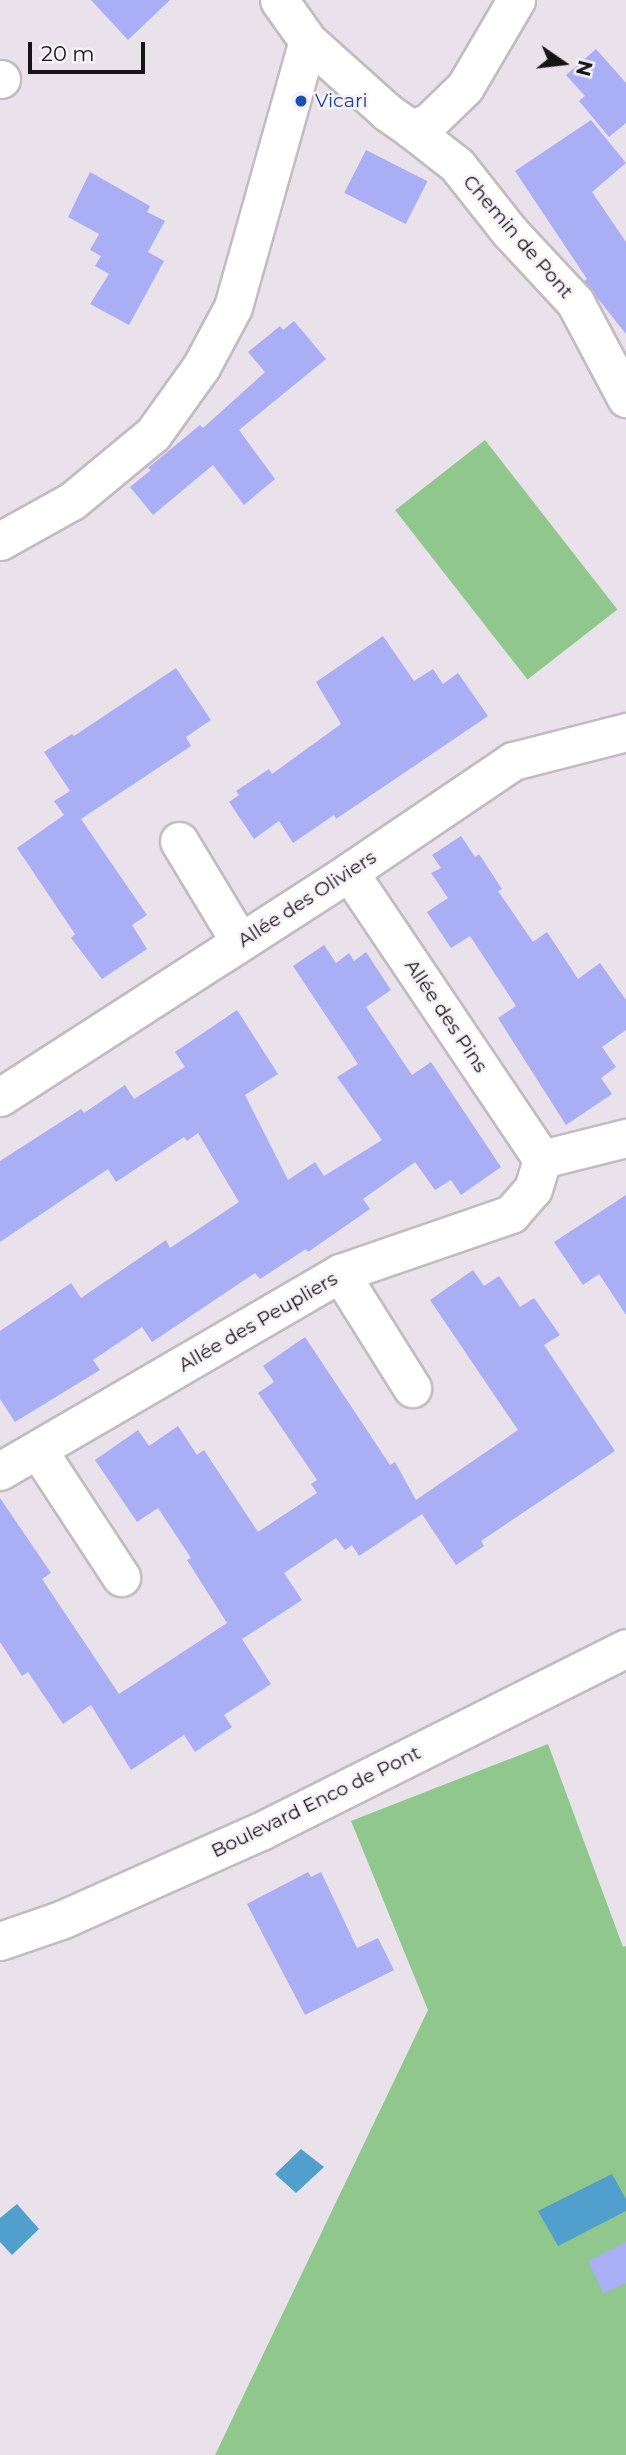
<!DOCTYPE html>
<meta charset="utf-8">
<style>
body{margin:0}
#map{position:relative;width:626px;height:2455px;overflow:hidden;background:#e9e2ea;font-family:Montserrat,sans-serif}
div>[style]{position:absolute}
.green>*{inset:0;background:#90c78d;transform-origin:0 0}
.water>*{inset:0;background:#519fcc}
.building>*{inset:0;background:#aaaef5;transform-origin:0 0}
.roads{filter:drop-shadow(2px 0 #c2bbc2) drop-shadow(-2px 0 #c2bbc2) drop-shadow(0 2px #c2bbc2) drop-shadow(0 -2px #c2bbc2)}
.minor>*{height:37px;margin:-18.5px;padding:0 18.5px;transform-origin:18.5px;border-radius:18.5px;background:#fff}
.dots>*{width:19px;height:19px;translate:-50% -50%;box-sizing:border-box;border:4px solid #f6f0f7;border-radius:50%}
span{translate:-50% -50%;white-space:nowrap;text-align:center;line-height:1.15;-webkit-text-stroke:5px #f6f0f7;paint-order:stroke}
.transit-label{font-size:19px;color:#164399}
.left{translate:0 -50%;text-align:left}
.street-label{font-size:19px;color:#161416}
.north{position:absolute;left:528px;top:28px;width:70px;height:70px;-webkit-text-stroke:5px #f6f0f7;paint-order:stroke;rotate:104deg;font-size:19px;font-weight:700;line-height:28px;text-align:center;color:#161416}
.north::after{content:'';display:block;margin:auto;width:24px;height:32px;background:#161416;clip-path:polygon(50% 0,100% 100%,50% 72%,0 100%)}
.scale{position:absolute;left:28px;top:42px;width:117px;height:32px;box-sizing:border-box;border:4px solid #161416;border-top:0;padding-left:9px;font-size:21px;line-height:24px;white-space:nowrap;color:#161416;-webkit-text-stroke:5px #f6f0f7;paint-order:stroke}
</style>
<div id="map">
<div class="green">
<i style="left:485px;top:440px;width:215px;height:114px;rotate:52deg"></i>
<i style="clip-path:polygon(548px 1744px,623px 1947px,626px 1946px,626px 2455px,215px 2455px,428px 2010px,351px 1821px)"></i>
</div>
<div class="water">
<i style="clip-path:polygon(301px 2149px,324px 2167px,296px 2193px,275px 2174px)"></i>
<i style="clip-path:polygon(612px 2174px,626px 2199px,626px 2211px,558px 2246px,538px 2211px)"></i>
<i style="clip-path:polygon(17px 2204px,39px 2229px,12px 2255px,0 2242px,0 2218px)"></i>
</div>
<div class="building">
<i style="clip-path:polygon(91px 0,170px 0,128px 40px)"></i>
<i style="clip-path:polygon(596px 49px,626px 83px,626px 123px,609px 137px,579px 101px,585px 96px,566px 75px)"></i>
<i style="clip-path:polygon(591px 120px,626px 163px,592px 192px,626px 242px,626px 334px,584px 281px,587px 279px,515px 171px)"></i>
<i style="left:366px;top:150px;width:69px;height:48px;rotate:27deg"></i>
<i style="clip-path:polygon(90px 172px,150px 206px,147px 212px,165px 221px,148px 252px,164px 261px,129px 325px,90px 304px,109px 274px,95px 266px,101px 256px,90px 250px,99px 234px,68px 217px)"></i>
<i style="clip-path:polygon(294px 321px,326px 359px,239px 430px,275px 479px,244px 505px,213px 465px,153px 515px,130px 487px,151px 470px,148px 468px,200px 425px,203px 428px,265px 372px,248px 352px,280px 326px,283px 330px)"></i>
<i style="clip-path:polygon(383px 636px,414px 681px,433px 669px,443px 684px,458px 673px,488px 716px,336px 819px,334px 815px,293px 843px,279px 821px,254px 839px,229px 802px,239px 795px,236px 791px,269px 769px,272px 774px,341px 724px,316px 682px)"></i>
<i style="clip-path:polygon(176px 668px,211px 720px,186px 737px,191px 746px,81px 819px,147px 915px,132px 925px,147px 949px,102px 979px,71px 938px,75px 934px,17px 848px,64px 815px,54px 801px,70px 791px,44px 752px,72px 734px,74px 736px)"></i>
<i style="clip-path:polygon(461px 836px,475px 857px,479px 854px,502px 889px,498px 891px,533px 942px,547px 932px,578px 979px,600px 963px,626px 1000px,626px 1030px,602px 1047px,616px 1067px,601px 1078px,612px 1094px,566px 1125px,498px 1018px,516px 1006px,470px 936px,451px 948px,427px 912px,448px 898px,431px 873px,441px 868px,432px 855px)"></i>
<i style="clip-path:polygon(324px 945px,336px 963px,349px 953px,354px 961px,366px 952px,391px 990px,366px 1007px,412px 1075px,431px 1062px,501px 1167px,461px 1195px,451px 1180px,435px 1190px,415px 1162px,363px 1199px,370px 1209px,308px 1252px,306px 1249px,260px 1279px,255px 1273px,152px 1342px,142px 1327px,93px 1360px,100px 1370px,15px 1422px,0 1399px,0 1331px,71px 1283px,81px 1298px,166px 1240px,170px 1248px,239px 1202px,198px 1133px,187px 1141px,184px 1137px,116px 1182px,108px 1169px,0 1242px,0 1161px,81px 1109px,84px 1113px,125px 1085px,134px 1099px,185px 1067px,175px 1052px,237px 1010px,278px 1074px,245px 1095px,288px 1180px,315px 1162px,324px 1176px,382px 1140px,337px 1077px,358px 1064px,293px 966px)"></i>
<i style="clip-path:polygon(626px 1195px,626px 1315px,599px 1274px,583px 1285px,554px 1242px)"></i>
<i style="clip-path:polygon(473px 1270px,484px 1286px,499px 1276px,520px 1307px,534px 1298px,560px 1335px,544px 1345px,615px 1451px,481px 1541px,484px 1546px,456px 1565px,422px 1514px,359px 1556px,352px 1545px,345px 1550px,336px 1538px,284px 1573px,302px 1600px,242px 1639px,271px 1684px,224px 1715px,232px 1727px,195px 1752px,184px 1735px,131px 1770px,91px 1705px,63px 1724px,28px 1672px,22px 1676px,0 1642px,0 1498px,51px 1573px,42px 1579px,119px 1694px,227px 1623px,187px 1560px,191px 1558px,158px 1508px,137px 1522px,95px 1460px,138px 1430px,149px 1446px,178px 1426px,197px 1455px,204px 1450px,258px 1532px,317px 1493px,311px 1484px,317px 1480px,258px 1393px,274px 1382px,263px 1366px,305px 1337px,390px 1465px,395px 1462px,416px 1500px,518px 1430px,430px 1300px)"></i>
<i style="clip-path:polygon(308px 1872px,311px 1877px,321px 1872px,357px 1948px,378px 1938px,394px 1970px,305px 2015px,247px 1904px)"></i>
<i style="clip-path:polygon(626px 2242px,626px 2283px,603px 2293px,588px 2261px)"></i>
</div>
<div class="roads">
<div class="minor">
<i style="left:308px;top:41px;width:106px;rotate:41.9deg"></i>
<i style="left:387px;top:112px;width:29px;rotate:35deg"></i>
<i style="left:411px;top:129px;width:19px;rotate:-21deg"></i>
<i style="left:429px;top:122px;width:50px;rotate:-44.2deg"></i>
<i style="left:465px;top:87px;width:101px;rotate:-59.6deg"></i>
<i style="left:0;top:79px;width:1px"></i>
<i style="left:411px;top:129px;width:58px;rotate:38deg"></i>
<i style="left:457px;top:165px;width:85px;rotate:51.7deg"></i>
<i style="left:510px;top:232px;width:96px;rotate:47.1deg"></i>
<i style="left:575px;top:302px;width:109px;rotate:62deg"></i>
<i style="left:0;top:541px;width:82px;rotate:-29.1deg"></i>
<i style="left:72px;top:501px;width:105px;rotate:-39.6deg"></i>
<i style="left:153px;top:434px;width:82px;rotate:-54.4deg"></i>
<i style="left:201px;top:367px;width:68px;rotate:-61.9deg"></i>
<i style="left:233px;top:307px;width:276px;rotate:-74.3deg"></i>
<i style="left:308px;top:41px;width:50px;rotate:-125.3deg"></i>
<i style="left:179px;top:841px;width:118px;rotate:58.9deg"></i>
<i style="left:349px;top:872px;width:346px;rotate:56.1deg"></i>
<i style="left:0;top:1097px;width:415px;rotate:-32.8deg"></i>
<i style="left:349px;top:872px;width:198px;rotate:-34.1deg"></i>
<i style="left:513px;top:761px;width:117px;rotate:-14.4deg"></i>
<i style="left:542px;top:1159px;width:87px;rotate:-14deg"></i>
<i style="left:340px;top:1273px;width:136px;rotate:57.9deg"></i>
<i style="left:38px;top:1450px;width:152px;rotate:56.8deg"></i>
<i style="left:0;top:1471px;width:393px;rotate:-30.2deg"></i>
<i style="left:340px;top:1273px;width:181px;rotate:-19deg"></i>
<i style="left:511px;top:1214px;width:33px;rotate:-49deg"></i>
<i style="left:533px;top:1189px;width:31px;rotate:-73deg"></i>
<i style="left:0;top:1941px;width:65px;rotate:-19deg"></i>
<i style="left:61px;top:1920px;width:219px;rotate:-24deg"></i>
<i style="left:261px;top:1831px;width:408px;rotate:-26.6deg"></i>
</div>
</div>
<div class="dots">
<i style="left:301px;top:101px;background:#1a4fb4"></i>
</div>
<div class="transit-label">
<span class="left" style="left:315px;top:101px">Vicari</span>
</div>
<div class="street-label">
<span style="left:518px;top:237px;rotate:49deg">Chemin de Pont</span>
<span style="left:307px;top:899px;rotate:-33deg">Allée des Oliviers</span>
<span style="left:446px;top:1016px;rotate:56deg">Allée des Pins</span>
<span style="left:258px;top:1322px;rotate:-30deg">Allée des Peupliers</span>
<span style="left:316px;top:1802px;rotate:-26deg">Boulevard Enco de Pont</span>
</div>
<div class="north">N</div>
<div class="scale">20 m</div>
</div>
